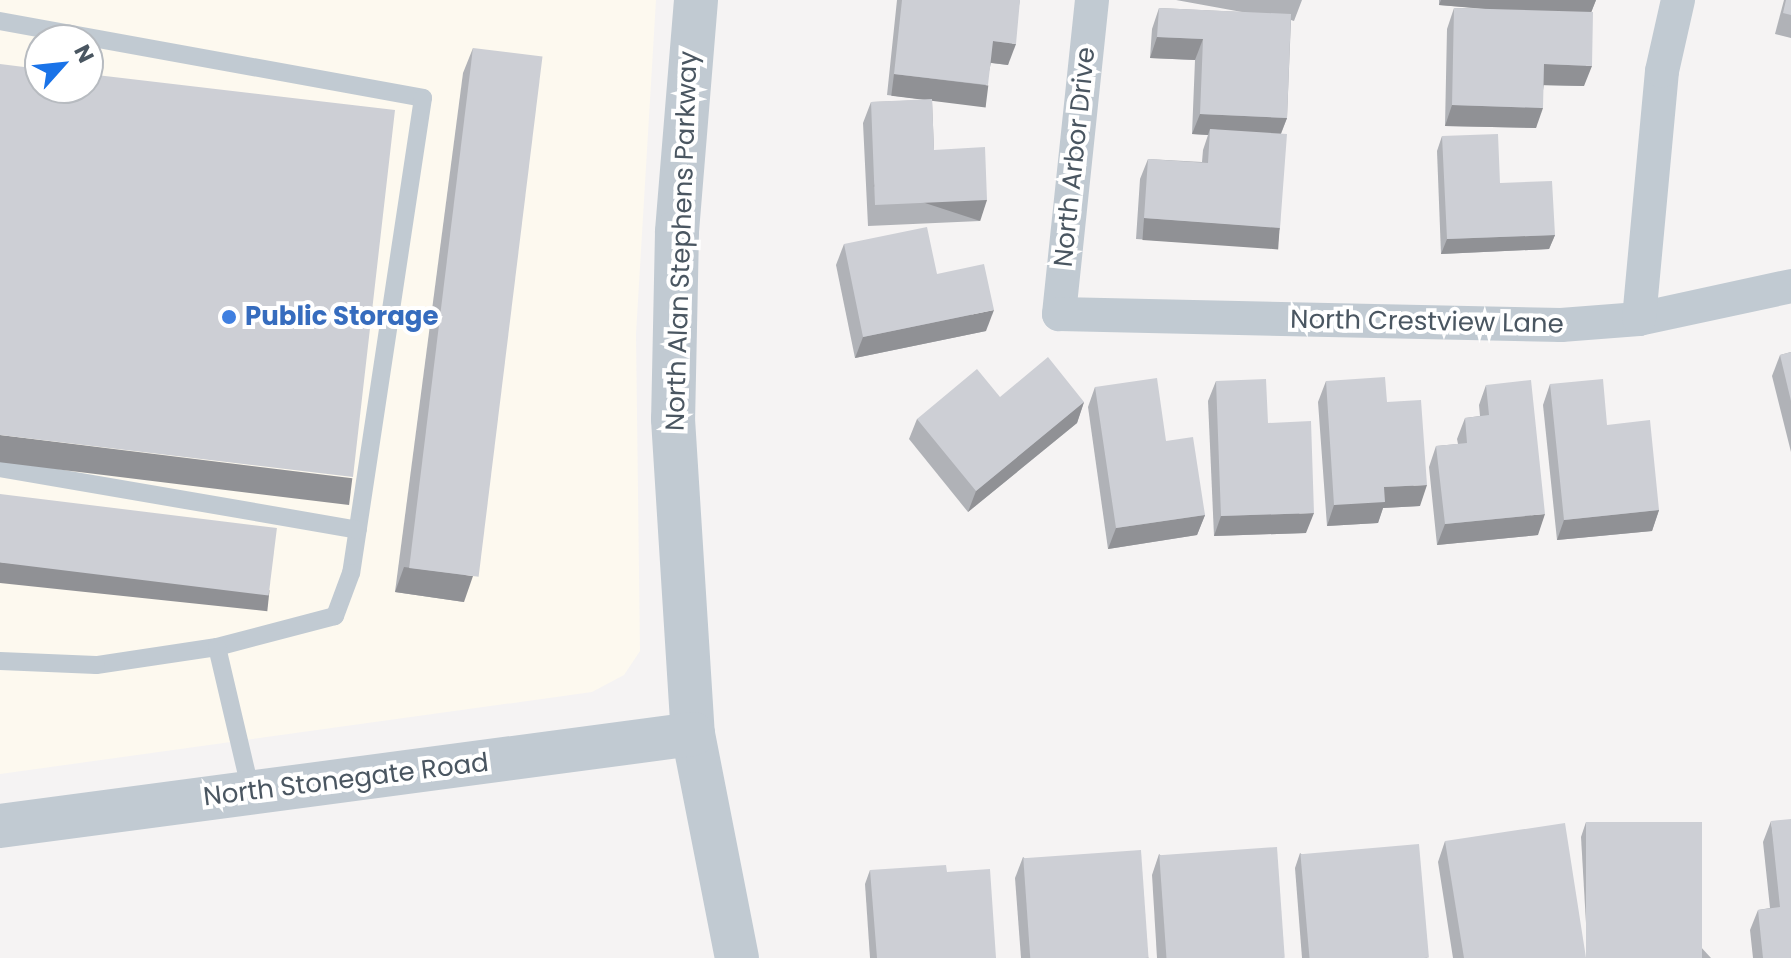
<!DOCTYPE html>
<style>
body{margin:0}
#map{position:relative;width:1791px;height:958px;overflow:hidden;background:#f5f3f3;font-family:Poppins,sans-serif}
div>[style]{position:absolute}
.commercial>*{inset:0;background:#fdf9ef}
.service>*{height:18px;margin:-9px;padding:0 9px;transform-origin:9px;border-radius:9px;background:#c1cad2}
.minor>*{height:34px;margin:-17px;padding:0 17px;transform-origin:17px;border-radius:17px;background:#c1cad2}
.tertiary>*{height:44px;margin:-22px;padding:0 22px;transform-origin:22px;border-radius:22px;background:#c1cad2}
.wall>*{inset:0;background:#b0b2b7}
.shaded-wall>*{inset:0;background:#909195;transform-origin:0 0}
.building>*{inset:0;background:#cdcfd5;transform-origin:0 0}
.dots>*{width:22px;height:22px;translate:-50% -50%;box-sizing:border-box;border:4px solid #fff;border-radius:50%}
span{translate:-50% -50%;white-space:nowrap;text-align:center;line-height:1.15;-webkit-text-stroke:8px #fff;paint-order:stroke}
.street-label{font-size:26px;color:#4a5661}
.shop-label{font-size:26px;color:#366cbe;font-weight:700}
.left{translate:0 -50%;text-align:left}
.north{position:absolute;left:24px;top:24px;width:80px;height:80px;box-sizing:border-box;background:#fff;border:2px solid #b7bbc0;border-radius:50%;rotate:63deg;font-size:22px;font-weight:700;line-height:32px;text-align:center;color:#4a5661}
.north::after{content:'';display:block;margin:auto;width:28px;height:36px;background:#1a73e8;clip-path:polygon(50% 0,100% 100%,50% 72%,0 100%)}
</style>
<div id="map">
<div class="commercial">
<i style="clip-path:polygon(evenodd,0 0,656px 0,636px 334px,640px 651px,624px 675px,592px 692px,0 774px,0 0,40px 40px,88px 40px,88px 88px,40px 88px,40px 40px)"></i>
</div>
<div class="service">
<i style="left:0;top:21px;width:430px;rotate:10.3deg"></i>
<i style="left:423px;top:98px;width:480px;rotate:98.6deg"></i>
<i style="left:351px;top:573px;width:46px;rotate:110.4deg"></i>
<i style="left:335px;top:616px;width:122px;rotate:165.3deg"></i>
<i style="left:217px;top:647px;width:122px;rotate:171.5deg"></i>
<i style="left:96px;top:665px;width:96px;rotate:-177.6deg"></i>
<i style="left:0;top:468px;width:363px;rotate:9.8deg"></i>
<i style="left:217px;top:647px;width:149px;rotate:76.8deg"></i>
</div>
<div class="minor">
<i style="left:1092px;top:0;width:316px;rotate:96deg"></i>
<i style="left:1059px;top:314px;width:502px;rotate:1.26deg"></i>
<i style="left:1561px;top:325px;width:78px;rotate:-4.4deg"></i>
<i style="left:1639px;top:319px;width:156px;rotate:-12.2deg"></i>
<i style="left:1639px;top:319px;width:249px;rotate:-84.7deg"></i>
<i style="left:1662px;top:71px;width:73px;rotate:-77.3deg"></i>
</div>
<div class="tertiary">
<i style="left:696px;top:0;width:233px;rotate:94.7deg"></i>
<i style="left:677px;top:232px;width:187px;rotate:91.2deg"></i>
<i style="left:673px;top:419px;width:316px;rotate:86.4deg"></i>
<i style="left:693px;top:734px;width:228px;rotate:78.9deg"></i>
<i style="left:0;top:826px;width:699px;rotate:-7.56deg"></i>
</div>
<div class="wall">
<i style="clip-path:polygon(897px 0,1020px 0,1008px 65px,991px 63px,981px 105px,932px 100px,934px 150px,980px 221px,868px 226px,863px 123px,871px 102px,929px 100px,887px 95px)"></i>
<i style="clip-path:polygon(1176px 0,1302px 0,1294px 21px,1291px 20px,1287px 118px,1281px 134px,1280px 228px,1273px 248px,1136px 239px,1140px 179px,1148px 159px,1202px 162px,1203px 150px,1208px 135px,1192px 134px,1195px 60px,1150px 58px,1152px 29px,1159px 8px,1242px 12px)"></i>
<i style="clip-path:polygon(1439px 0,1596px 0,1591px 12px,1584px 86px,1544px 85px,1536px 128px,1445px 126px,1447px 29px,1454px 8px,1490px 9px,1439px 5px)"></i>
<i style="clip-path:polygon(1784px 0,1791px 0,1791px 38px,1775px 34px)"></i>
<i style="clip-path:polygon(473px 48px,464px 602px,395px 592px,463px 73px)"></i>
<i style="clip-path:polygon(1442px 136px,1555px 235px,1549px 249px,1441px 254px,1437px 151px)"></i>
<i style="clip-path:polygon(844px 244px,937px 274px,986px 331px,855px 358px,836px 265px)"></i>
<i style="clip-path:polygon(1791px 352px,1791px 452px,1772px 376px,1780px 355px)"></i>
<i style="clip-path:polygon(1216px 381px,1268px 423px,1306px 533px,1214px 536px,1208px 401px)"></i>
<i style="clip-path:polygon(1326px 381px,1387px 402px,1420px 506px,1383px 508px,1378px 523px,1327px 526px,1318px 402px)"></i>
<i style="clip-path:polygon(1550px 384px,1607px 425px,1659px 510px,1652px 531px,1557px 540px,1543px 405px)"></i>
<i style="clip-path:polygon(1486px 385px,1538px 535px,1437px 545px,1429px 467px,1436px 446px,1458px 444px,1457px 439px,1465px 418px,1480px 416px,1479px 405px)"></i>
<i style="clip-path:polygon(1095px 387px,1166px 441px,1205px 515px,1197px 535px,1108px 549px,1088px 407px)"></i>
<i style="clip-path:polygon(1084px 402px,1077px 423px,968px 512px,909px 439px,917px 419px)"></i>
<i style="clip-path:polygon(1771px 821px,1791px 958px,1753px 958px,1750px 930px,1758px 910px,1770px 908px,1763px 842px)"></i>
<i style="clip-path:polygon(1586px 822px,1711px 958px,1588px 958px,1581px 837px)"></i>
<i style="clip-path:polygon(1445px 841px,1586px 958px,1453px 958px,1438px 862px)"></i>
<i style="clip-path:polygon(1300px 853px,1428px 958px,1302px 958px,1295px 868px)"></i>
<i style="clip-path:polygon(1159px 854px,1284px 958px,1157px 958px,1152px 875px)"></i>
<i style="clip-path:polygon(1023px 857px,1149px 958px,1021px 958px,1015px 878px)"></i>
<i style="clip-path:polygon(870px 870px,996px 958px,870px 958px,865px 884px)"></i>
</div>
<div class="shaded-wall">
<i style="clip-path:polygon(1441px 0,1596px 0,1589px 18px,1439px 5px)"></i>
<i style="clip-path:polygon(1157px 37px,1203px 39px,1195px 60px,1150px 58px)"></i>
<i style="clip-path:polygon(993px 41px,1016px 44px,1008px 65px,985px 62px)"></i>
<i style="clip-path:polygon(1544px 64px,1592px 66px,1584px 86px,1536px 85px)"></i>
<i style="left:894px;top:74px;width:95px;height:22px;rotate:7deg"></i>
<i style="clip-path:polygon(1452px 105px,1543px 108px,1536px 128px,1445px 126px)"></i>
<i style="clip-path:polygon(1200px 114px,1287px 118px,1279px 138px,1210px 129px,1208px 135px,1192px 134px)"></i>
<i style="left:987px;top:200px;width:22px;height:112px;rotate:108deg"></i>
<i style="left:1144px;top:218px;width:136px;height:22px;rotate:4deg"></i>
<i style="clip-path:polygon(1555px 235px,1549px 249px,1441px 254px,1447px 239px)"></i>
<i style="clip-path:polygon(994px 310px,986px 331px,855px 358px,863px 337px)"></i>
<i style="clip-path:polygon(1084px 402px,1077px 423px,968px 512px,976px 491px)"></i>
<i style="left:0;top:435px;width:355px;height:27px;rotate:7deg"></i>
<i style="clip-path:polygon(1427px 485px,1420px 506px,1383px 508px,1378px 523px,1327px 526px,1334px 505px,1384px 487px)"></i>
<i style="clip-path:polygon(1659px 510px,1652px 531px,1557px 540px,1564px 520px)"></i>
<i style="clip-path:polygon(1314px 513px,1306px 533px,1214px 536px,1221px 516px)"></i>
<i style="clip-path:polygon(1545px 514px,1538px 535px,1437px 545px,1445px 524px)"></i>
<i style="clip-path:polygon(1205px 515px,1197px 535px,1108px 549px,1116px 528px)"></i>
<i style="left:0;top:562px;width:271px;height:21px;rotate:6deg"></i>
<i style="clip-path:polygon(404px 567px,473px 576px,464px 602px,395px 592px)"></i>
</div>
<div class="building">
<i style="clip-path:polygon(902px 0,1020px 0,1016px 44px,993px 41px,988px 85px,894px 74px)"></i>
<i style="clip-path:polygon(1786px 0,1791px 0,1791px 15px,1783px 13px)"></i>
<i style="clip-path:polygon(1159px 8px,1291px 14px,1287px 118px,1200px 114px,1203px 39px,1157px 37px)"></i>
<i style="clip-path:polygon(1454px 8px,1593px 12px,1592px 66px,1544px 64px,1543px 108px,1452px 105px)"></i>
<i style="left:473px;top:48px;width:70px;height:524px;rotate:7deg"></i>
<i style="clip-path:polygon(0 64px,40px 69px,40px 88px,88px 88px,88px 74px,395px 110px,353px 477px,0 435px)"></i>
<i style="clip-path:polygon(932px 99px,934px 150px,985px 147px,987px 200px,875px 205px,871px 102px)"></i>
<i style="clip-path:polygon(1210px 129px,1287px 134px,1280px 228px,1144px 218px,1148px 159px,1208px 163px)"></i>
<i style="clip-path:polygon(1498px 134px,1500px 183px,1552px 181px,1555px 235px,1447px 239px,1442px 136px)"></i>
<i style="clip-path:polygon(927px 227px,937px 274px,984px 264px,994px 310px,863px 337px,844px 244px)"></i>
<i style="clip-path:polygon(1791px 352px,1791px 401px,1780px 355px)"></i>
<i style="clip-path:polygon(1048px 357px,1084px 402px,976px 491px,917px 419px,977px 369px,1000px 397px)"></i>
<i style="clip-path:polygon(1385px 377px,1387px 402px,1421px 400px,1427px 485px,1384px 487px,1385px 502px,1334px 505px,1326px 381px)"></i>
<i style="clip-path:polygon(1157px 378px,1166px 441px,1193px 437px,1205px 515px,1116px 528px,1095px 387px)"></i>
<i style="clip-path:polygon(1266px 379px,1268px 423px,1311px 421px,1314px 513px,1221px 516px,1216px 381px)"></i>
<i style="clip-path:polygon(1603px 379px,1607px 425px,1650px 420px,1659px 510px,1564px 520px,1550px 384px)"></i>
<i style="clip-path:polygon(1531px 380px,1545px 514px,1445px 524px,1436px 446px,1467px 443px,1465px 418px,1489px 415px,1486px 385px)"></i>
<i style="left:0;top:494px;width:279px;height:68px;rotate:7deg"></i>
<i style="clip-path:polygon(1791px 819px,1791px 958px,1763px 958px,1758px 910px,1780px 907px,1771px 821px)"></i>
<i style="left:1586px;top:822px;width:116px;height:136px"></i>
<i style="clip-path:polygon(1565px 823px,1586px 958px,1464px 958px,1445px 841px)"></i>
<i style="left:1419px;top:844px;width:114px;height:119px;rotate:85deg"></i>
<i style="left:1277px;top:847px;width:111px;height:118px;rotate:86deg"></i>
<i style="left:1141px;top:850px;width:108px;height:118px;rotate:86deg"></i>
<i style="clip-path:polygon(946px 865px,947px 872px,990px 869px,996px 958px,877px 958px,870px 870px)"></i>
</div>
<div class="dots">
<i style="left:229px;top:317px;background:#3f7fe0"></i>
</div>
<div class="street-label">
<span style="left:1075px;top:157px;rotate:-84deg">North Arbor Drive</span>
<span style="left:682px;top:241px;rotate:-88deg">North Alan Stephens Parkway</span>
<span style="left:1427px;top:322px;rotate:1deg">North Crestview Lane</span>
<span style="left:346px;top:780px;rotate:-7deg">North Stonegate Road</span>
</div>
<div class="shop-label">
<span class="left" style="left:245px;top:317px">Public Storage</span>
</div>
<div class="north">N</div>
</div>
